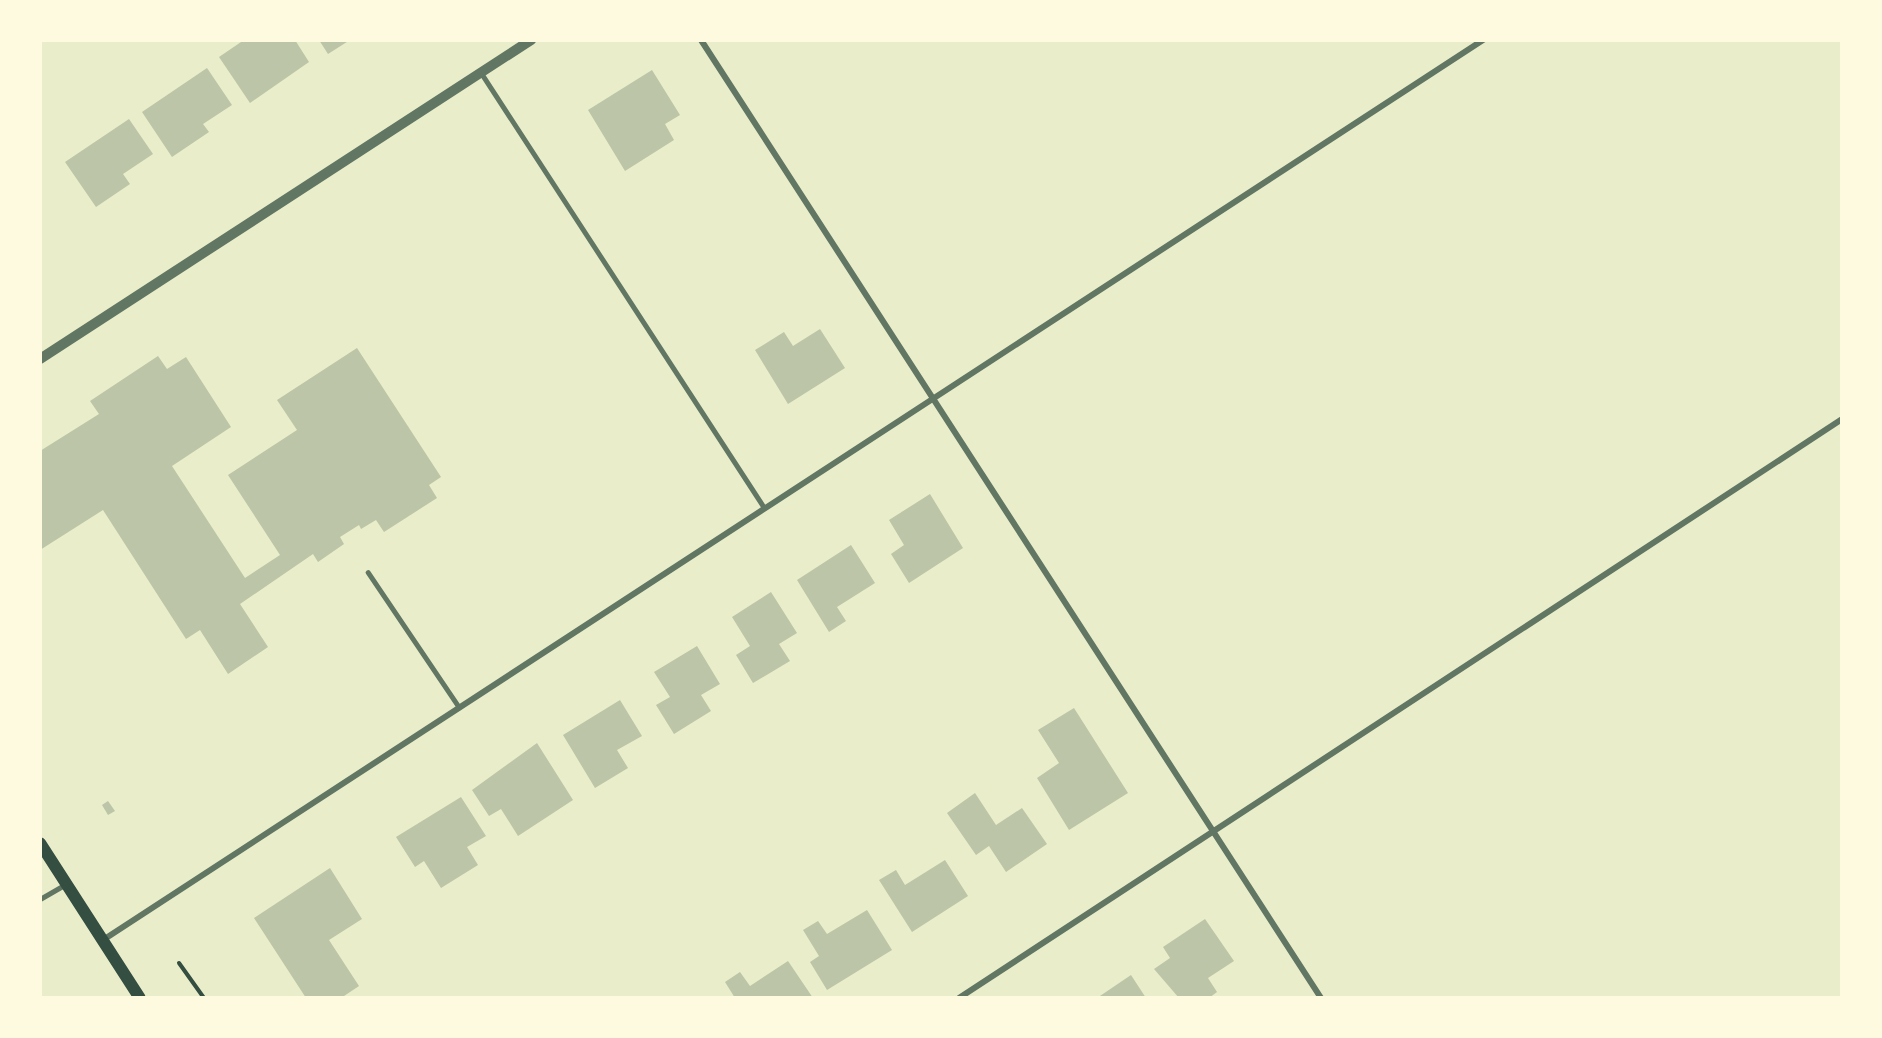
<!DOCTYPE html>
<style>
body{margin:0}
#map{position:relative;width:1882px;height:1038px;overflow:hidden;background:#e9edc9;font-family:"Titillium Web",sans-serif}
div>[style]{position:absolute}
.building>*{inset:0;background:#bcc5a7}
.path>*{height:4px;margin:-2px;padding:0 2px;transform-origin:2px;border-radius:2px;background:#344e41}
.service>*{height:4.5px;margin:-2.25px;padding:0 2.25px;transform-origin:2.25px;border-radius:2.25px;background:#617663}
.minor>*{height:6px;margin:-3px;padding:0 3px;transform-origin:3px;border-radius:3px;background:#617663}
.tertiary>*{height:10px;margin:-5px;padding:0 5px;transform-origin:5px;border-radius:5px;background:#617663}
.secondary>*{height:12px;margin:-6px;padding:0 6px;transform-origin:6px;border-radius:6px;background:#344e41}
span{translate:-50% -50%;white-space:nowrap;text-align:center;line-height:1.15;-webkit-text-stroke:5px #fefae0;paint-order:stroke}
.frame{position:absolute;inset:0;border:42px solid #fefae0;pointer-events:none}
</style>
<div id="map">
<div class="building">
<i style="clip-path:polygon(244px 40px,295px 40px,309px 62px,250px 103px,219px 57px)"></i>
<i style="clip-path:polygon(319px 40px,350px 40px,328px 54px)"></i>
<i style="clip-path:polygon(207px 68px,232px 105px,203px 124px,209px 132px,172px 157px,142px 112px)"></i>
<i style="clip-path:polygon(652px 70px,680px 115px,665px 124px,674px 140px,625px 171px,588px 110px)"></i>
<i style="clip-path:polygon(129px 119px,153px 154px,123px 174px,130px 184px,96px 207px,65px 162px)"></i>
<i style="clip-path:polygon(820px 329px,845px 368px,788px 404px,755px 350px,784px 332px,793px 346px)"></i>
<i style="clip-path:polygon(357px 348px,441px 477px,429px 485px,437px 498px,384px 532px,376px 520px,361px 529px,359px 525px,340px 537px,344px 544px,318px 562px,313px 554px,240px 604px,268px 647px,228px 674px,200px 630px,186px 639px,103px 510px,40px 550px,40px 451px,99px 414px,90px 401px,158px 356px,167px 369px,186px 357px,231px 427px,172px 466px,245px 578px,280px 555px,228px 475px,297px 430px,277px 400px)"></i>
<i style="clip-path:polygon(930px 494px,963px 548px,909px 583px,891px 554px,904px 545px,889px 520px)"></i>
<i style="clip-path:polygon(851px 545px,875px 583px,837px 607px,846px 621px,829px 632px,797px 580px)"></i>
<i style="clip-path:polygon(771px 592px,797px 633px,779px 644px,790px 661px,753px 683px,736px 655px,750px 646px,732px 617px)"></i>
<i style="clip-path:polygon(697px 646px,720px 684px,701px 695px,711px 711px,674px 734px,656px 705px,670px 697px,654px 672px)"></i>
<i style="clip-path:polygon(620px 700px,642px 736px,617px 750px,628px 768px,595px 788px,563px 735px)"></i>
<i style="clip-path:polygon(1074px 708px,1128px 793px,1069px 830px,1037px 778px,1059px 763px,1038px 730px)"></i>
<i style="clip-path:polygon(537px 743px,573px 800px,518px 836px,501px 809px,489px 816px,472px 790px)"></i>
<i style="clip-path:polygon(975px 793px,996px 825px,1022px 808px,1047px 844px,1006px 872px,989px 846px,976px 855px,947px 813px)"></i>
<i style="clip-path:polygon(461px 797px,486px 836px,467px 847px,478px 865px,441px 888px,424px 861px,415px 867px,396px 837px)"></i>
<i style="clip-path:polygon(108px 801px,115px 811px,108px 815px,102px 805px)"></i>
<i style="clip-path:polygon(945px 860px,968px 896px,912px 932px,879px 880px,896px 870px,905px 885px)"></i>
<i style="clip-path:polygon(330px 868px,362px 919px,329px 940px,359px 986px,341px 998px,306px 998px,254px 918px)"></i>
<i style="clip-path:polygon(867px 910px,892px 950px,827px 990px,810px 962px,819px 956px,803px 930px,818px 921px,827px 934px)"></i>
<i style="clip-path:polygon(1205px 919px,1234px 961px,1208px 978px,1217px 992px,1209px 998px,1179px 998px,1154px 969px,1170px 958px,1163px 947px)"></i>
<i style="clip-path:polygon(788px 961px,813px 998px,735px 998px,725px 982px,740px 972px,750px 986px)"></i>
<i style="clip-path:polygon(1131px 975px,1146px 998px,1097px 998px)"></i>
</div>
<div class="path">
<i style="left:179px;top:963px;width:43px;rotate:54.5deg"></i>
</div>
<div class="service">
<i style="left:482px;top:74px;width:517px;rotate:56.93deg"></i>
<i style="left:368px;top:572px;width:163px;rotate:56deg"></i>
<i style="left:40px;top:899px;width:28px;rotate:-30deg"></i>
</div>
<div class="minor">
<i style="left:701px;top:40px;width:1141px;rotate:57.09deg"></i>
<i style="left:103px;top:940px;width:1648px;rotate:-33.11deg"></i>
<i style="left:959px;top:998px;width:1056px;rotate:-33.25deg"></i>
</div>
<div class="tertiary">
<i style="left:40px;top:359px;width:586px;rotate:-33.01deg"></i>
</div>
<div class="secondary">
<i style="left:40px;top:843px;width:184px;rotate:57.2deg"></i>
</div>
<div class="frame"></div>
</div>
